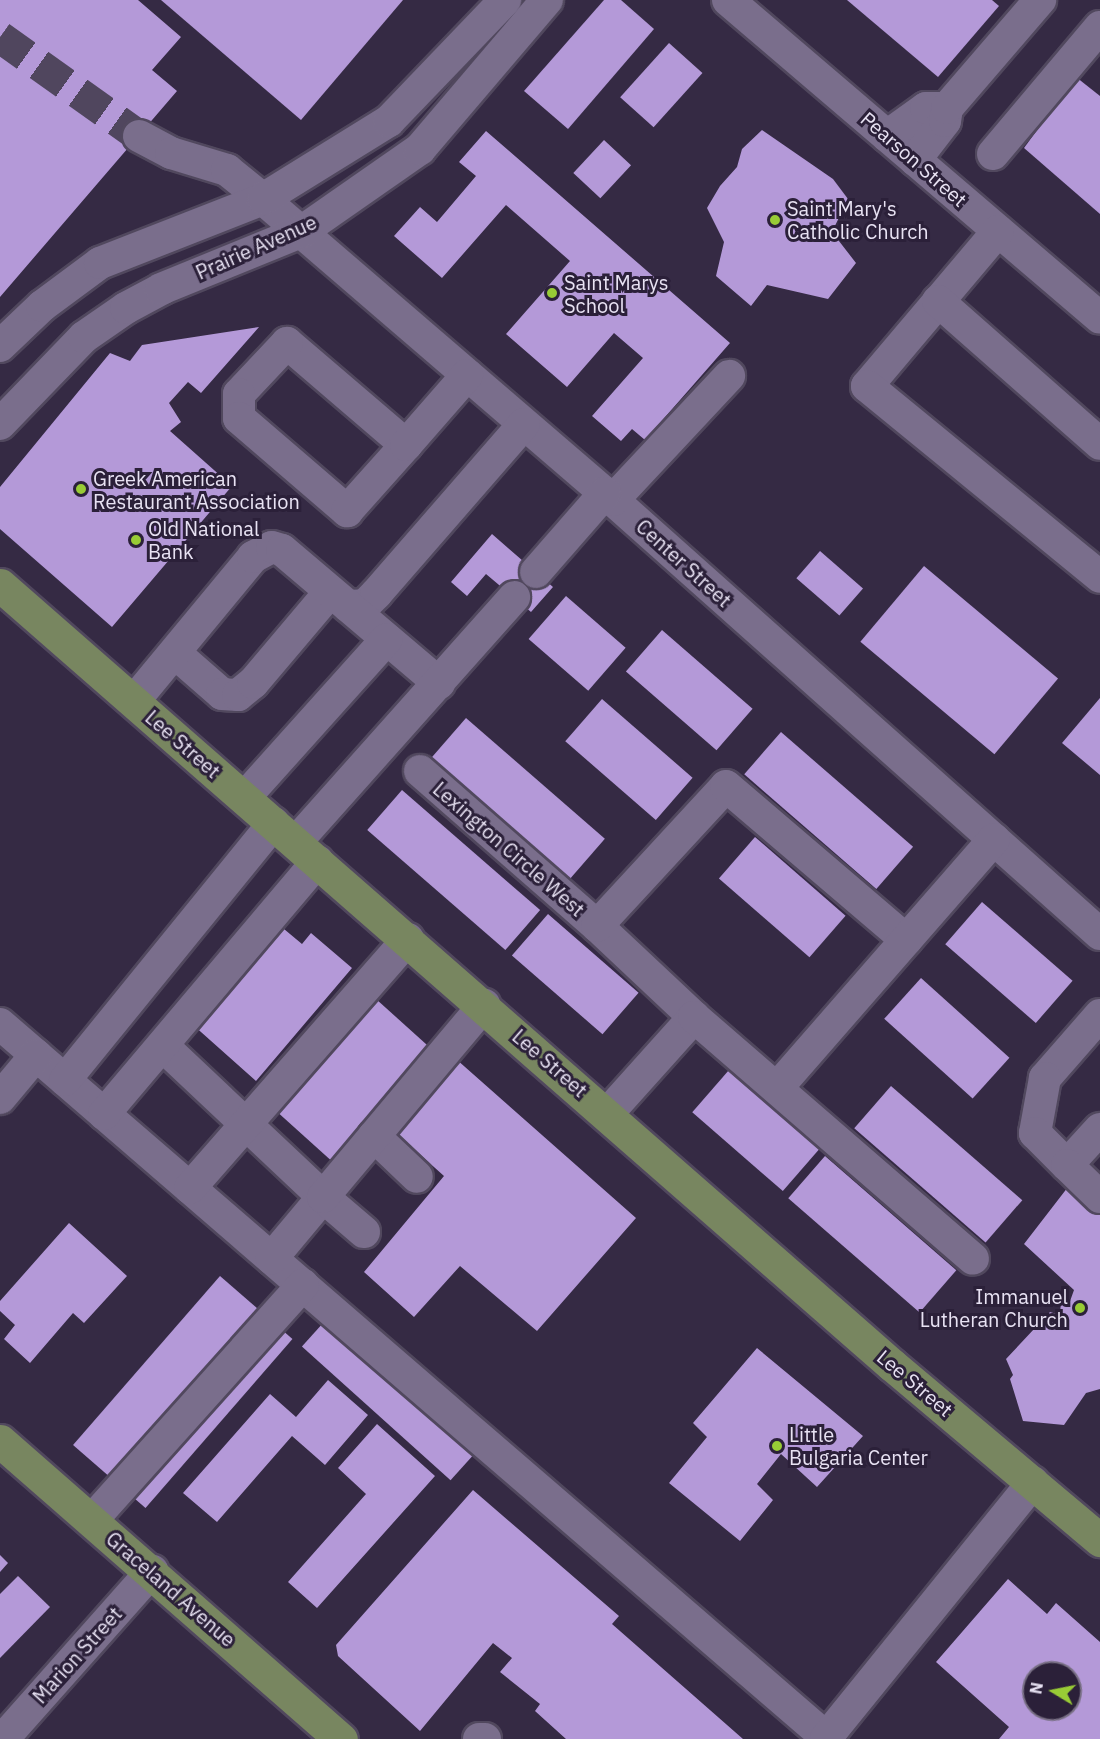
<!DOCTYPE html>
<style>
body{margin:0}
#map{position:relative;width:1100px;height:1739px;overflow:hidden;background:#352a44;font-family:"IBM Plex Sans",sans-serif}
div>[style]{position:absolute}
.building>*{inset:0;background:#b499d8;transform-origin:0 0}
.minor-tunnel>*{height:32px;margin-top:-16px;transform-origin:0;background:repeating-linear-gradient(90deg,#50465e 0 32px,transparent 0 48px)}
.roads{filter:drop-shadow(2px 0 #51485e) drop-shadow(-2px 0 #51485e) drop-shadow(0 2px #51485e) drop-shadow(0 -2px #51485e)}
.minor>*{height:32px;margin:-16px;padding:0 16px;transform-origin:16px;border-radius:16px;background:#7a6e8c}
.major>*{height:33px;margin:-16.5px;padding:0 16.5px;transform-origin:16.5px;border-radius:16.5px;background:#788660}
.dots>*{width:16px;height:16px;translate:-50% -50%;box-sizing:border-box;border:3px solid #2b2039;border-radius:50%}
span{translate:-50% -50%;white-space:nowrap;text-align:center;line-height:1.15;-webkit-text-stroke:6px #2b2039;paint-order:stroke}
.street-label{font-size:20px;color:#e8e2f3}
.poi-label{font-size:20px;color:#e8e2f3}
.left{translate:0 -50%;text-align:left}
.right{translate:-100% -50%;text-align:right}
.north{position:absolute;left:1022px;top:1661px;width:60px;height:60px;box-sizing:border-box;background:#2b2039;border:2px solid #776e83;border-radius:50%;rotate:280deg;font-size:16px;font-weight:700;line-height:24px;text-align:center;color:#e8e2f3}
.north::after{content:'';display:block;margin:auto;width:21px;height:27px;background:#98cb36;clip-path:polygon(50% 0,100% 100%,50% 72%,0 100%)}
</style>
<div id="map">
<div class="building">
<i style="clip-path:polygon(0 0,138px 0,181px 37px,152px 70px,177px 91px,0 297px)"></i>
<i style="clip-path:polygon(161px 0,403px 0,301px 120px)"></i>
<i style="clip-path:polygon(604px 0,621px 0,654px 29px,568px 129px,524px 91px)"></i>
<i style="clip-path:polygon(847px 0,992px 0,999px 6px,938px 77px)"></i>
<i style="left:669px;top:43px;width:45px;height:73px;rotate:42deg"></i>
<i style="clip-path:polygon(1076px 77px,1100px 96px,1100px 214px,1024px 148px)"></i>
<i style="clip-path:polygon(762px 130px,833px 179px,848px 199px,832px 232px,856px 263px,828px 299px,767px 285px,751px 306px,716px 276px,724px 242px,707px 208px,720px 186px,737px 167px,742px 149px)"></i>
<i style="clip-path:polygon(486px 131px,730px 343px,645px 440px,632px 429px,621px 441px,592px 416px,643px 358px,614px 333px,567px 387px,506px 334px,570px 261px,506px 205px,442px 278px,394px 236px,420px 207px,437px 222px,476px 176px,459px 162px)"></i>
<i style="left:604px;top:140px;width:37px;height:45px;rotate:43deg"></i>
<i style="clip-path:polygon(259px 327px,201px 393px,188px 382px,169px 403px,181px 422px,170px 431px,232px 486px,112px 627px,0 529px,0 487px,110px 353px,130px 361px,142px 345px)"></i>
<i style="clip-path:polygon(492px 534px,553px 587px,531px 612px,486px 574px,467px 596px,451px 582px)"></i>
<i style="left:820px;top:551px;width:57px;height:36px;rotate:41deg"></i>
<i style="left:924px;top:566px;width:175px;height:99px;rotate:40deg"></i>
<i style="left:566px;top:596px;width:79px;height:57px;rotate:41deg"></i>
<i style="left:662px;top:630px;width:120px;height:55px;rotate:41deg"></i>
<i style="clip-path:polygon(1100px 698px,1100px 775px,1062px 743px)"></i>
<i style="left:602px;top:699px;width:120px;height:56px;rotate:41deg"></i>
<i style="left:466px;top:718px;width:184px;height:55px;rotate:41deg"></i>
<i style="left:781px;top:732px;width:175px;height:56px;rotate:41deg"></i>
<i style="left:402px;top:790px;width:183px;height:53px;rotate:41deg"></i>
<i style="left:755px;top:837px;width:120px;height:55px;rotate:41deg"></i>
<i style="left:982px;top:902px;width:120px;height:56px;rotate:41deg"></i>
<i style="left:548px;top:914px;width:120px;height:55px;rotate:41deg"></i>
<i style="clip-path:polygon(278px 924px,302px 944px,311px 933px,352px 968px,256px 1081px,192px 1024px)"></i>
<i style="left:921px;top:978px;width:119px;height:55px;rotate:42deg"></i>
<i style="left:366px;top:990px;width:87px;height:150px;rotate:42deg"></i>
<i style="clip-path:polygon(456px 1059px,636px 1218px,537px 1331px,460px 1266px,414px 1317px,364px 1272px,444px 1176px,395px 1132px)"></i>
<i style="left:729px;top:1070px;width:120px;height:56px;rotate:41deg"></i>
<i style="left:891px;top:1086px;width:174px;height:56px;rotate:41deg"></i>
<i style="left:825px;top:1156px;width:174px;height:56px;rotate:41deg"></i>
<i style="clip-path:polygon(1068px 1187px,1100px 1215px,1100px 1389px,1086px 1393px,1064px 1425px,1023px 1421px,1010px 1379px,1013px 1375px,1006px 1359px,1050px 1312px,1060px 1315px,1061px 1300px,1069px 1304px,1074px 1290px,1024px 1244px)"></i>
<i style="clip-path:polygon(69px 1223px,127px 1276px,84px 1323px,73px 1313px,30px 1363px,4px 1339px,15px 1325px,0 1311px,0 1301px)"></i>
<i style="left:220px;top:1276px;width:96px;height:224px;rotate:41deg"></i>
<i style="left:324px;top:1322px;width:200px;height:33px;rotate:42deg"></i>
<i style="clip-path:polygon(757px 1348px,863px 1436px,817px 1487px,781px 1454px,757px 1484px,773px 1500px,740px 1541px,669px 1483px,707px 1437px,693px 1423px)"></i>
<i style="clip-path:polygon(328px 1380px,368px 1415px,325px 1465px,292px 1436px,217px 1522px,183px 1493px,270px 1394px,296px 1417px)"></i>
<i style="clip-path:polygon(377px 1424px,435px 1476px,317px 1608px,288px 1582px,366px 1494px,338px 1468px)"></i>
<i style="clip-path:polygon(473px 1490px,619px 1616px,612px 1624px,743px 1739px,566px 1739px,535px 1711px,540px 1704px,500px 1672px,512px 1658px,493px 1643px,420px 1731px,338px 1656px,336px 1645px)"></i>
<i style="clip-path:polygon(0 1555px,8px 1563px,0 1572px)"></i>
<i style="clip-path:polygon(18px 1576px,50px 1607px,0 1658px,0 1594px)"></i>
<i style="clip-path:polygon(evenodd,1008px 1579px,1047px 1614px,1056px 1603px,1100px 1642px,1100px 1739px,999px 1739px,1009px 1727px,936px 1662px,1008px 1579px,1034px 1673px,1070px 1673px,1070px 1709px,1034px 1709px,1034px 1673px)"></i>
</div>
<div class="minor-tunnel">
<i style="left:0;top:37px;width:171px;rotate:35.5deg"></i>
</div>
<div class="roads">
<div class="minor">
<i style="left:728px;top:0;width:489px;rotate:40.5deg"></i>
<i style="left:139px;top:136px;width:36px;rotate:28deg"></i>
<i style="left:171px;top:153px;width:59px;rotate:16.9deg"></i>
<i style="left:227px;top:170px;width:46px;rotate:38.9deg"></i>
<i style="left:263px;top:199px;width:451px;rotate:40.7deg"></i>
<i style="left:605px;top:493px;width:663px;rotate:41.7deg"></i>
<i style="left:887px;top:136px;width:48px;rotate:-35.7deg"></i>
<i style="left:926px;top:108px;width:21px"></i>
<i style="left:993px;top:154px;width:166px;rotate:-49.9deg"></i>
<i style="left:915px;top:160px;width:49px;rotate:-52.4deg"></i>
<i style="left:945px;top:121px;width:13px;rotate:-81deg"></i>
<i style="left:947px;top:108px;width:143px;rotate:-49.3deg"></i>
<i style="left:998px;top:231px;width:203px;rotate:130.2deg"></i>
<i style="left:867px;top:386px;width:301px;rotate:39.3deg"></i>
<i style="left:938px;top:301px;width:216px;rotate:41.4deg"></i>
<i style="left:0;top:346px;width:58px;rotate:-43.6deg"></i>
<i style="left:42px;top:306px;width:72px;rotate:-36.6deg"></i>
<i style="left:100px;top:263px;width:175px;rotate:-21.4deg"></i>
<i style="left:263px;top:199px;width:148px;rotate:-31.8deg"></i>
<i style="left:389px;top:121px;width:168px;rotate:-46.2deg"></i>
<i style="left:0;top:424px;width:121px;rotate:-46deg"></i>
<i style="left:84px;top:337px;width:51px;rotate:-34.6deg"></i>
<i style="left:126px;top:308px;width:40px;rotate:-28deg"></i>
<i style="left:161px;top:289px;width:151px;rotate:-22.2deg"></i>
<i style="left:301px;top:232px;width:145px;rotate:-34.9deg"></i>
<i style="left:420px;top:149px;width:196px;rotate:-49.6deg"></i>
<i style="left:406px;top:445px;width:157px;rotate:-139.4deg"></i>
<i style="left:287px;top:343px;width:70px;rotate:133.3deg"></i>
<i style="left:239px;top:394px;width:24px;rotate:90deg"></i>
<i style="left:239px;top:418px;width:143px;rotate:40.7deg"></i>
<i style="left:347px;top:511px;width:89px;rotate:-48.2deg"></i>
<i style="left:406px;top:445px;width:93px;rotate:-48.9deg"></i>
<i style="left:613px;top:500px;width:170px;rotate:-46.9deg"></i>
<i style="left:536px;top:572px;width:105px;rotate:-48.9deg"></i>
<i style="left:348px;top:606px;width:17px;rotate:-3deg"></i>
<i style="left:365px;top:605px;width:16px;rotate:-45deg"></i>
<i style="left:376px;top:594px;width:225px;rotate:-49deg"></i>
<i style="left:175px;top:653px;width:62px;rotate:41.1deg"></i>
<i style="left:222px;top:694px;width:16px;rotate:4deg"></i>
<i style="left:238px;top:695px;width:19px;rotate:-39deg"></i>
<i style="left:253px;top:683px;width:119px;rotate:-49.8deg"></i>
<i style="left:134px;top:701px;width:187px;rotate:-50.4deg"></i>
<i style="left:253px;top:557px;width:21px;rotate:-28deg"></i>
<i style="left:272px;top:547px;width:10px;rotate:17deg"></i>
<i style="left:282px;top:550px;width:206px;rotate:40.3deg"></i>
<i style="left:420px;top:771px;width:235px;rotate:41.2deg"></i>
<i style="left:245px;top:797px;width:212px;rotate:-48.1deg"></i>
<i style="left:296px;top:842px;width:328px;rotate:-48.3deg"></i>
<i style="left:1100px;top:1015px;width:84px;rotate:131.1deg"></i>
<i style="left:1045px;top:1078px;width:56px;rotate:100.3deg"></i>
<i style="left:1035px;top:1133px;width:45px;rotate:45deg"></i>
<i style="left:1067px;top:1165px;width:49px;rotate:-47.5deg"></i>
<i style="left:694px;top:1017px;width:133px;rotate:-136.8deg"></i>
<i style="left:597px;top:926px;width:190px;rotate:-47.3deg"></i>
<i style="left:726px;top:786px;width:237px;rotate:40.5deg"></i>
<i style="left:0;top:1024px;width:1094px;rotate:40.81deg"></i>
<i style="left:164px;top:1047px;width:219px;rotate:43.3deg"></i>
<i style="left:323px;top:1197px;width:80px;rotate:129.9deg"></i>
<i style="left:65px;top:1080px;width:331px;rotate:-50.9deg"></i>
<i style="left:777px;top:1088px;width:330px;rotate:-48.9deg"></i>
<i style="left:0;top:1098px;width:56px;rotate:-50.1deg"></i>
<i style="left:608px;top:1113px;width:129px;rotate:-48.1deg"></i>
<i style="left:694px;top:1017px;width:369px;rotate:40.9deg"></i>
<i style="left:104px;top:1114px;width:331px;rotate:-49.8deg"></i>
<i style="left:374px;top:1136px;width:59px;rotate:43.6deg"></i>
<i style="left:1067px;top:1165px;width:46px;rotate:44.1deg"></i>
<i style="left:190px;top:1188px;width:331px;rotate:-48.8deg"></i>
<i style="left:364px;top:1232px;width:54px;rotate:-139.5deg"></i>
<i style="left:323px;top:1197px;width:251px;rotate:-50deg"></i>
<i style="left:92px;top:1520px;width:316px;rotate:-48.1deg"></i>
<i style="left:826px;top:1738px;width:329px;rotate:-51deg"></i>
<i style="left:3px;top:1739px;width:225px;rotate:-48.4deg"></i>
<i style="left:479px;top:1739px;width:6px"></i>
</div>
<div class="major">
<i style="left:0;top:585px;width:1185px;rotate:41.17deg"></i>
<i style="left:892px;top:1365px;width:272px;rotate:40.1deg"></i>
<i style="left:0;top:1441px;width:453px;rotate:41.2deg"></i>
</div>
</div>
<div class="dots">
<i style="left:775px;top:220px;background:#98cb36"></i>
<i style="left:552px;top:293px;background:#98cb36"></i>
<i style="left:81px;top:489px;background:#98cb36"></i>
<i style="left:136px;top:540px;background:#98cb36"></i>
<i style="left:1080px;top:1308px;background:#98cb36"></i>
<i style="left:777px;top:1446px;background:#98cb36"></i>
</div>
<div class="street-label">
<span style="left:914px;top:159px;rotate:41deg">Pearson Street</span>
<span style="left:256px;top:247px;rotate:-24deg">Prairie Avenue</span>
<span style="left:684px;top:563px;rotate:42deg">Center Street</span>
<span style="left:183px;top:744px;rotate:41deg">Lee Street</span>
<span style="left:509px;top:849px;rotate:41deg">Lexington Circle West</span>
<span style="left:550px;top:1063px;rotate:41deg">Lee Street</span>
<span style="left:915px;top:1383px;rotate:40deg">Lee Street</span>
<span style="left:171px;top:1589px;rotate:41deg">Graceland Avenue</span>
<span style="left:77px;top:1655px;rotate:-48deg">Marion Street</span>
</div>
<div class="poi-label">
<span class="left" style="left:787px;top:220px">Saint Mary's<br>Catholic Church</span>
<span class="left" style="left:564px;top:294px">Saint Marys<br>School</span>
<span class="left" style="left:93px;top:490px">Greek American<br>Restaurant Association</span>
<span class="left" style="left:148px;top:540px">Old National<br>Bank</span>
<span class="right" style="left:1068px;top:1308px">Immanuel<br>Lutheran Church</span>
<span class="left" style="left:789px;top:1446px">Little<br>Bulgaria Center</span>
</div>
<div class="north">N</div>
</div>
